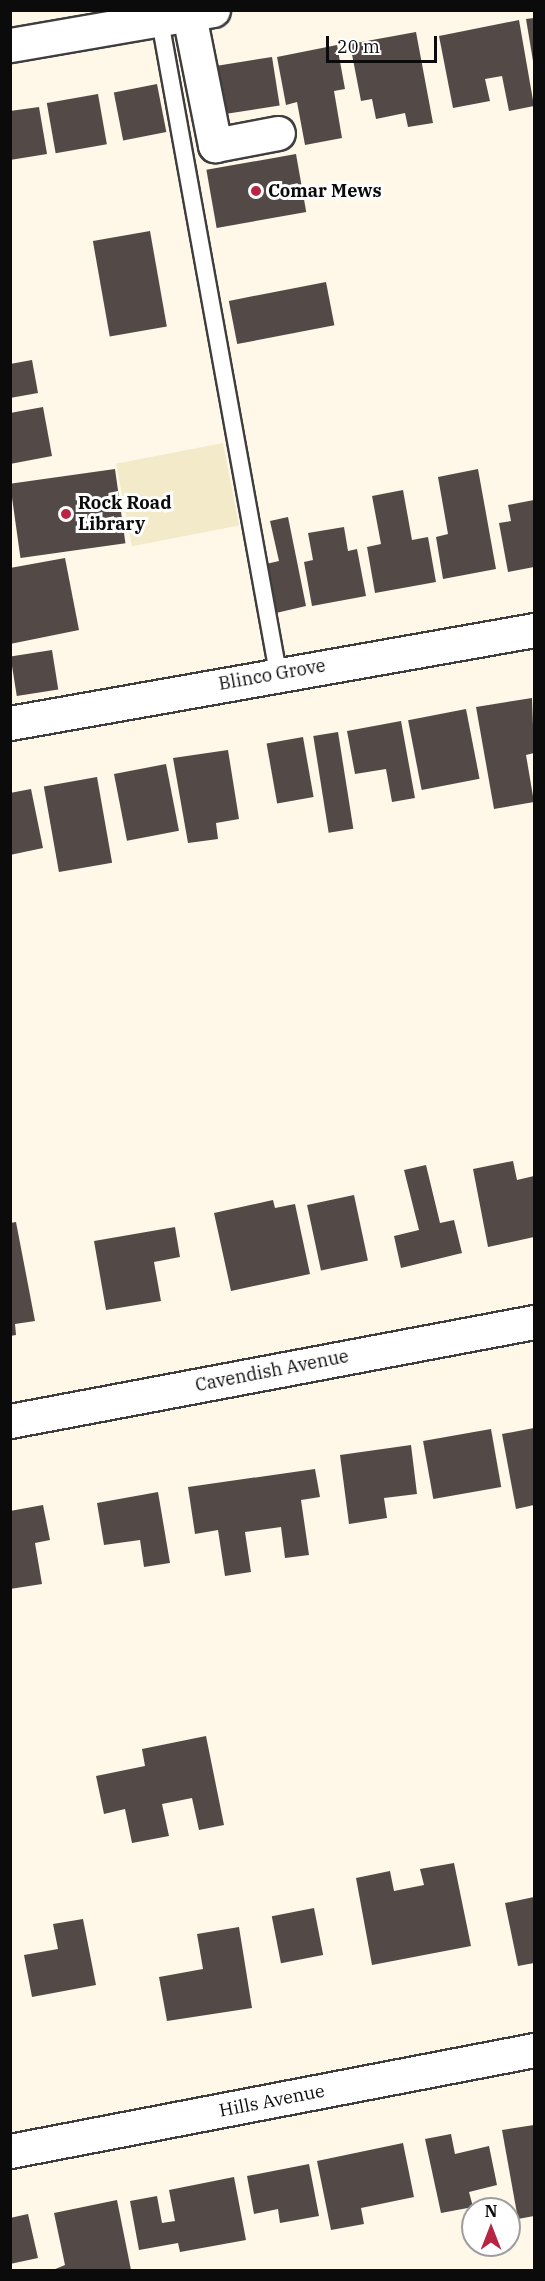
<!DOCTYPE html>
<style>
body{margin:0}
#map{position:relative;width:545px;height:2281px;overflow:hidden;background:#fff7e8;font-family:"IBM Plex Serif",serif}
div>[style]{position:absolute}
.farmland>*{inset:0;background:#f3eaca;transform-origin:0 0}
.building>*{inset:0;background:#534a47;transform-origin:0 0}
.roads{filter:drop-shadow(2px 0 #3e3e3e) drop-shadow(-2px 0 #3e3e3e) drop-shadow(0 2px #3e3e3e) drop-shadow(0 -2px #3e3e3e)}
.lane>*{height:16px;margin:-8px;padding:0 8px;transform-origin:8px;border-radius:8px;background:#fff}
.street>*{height:33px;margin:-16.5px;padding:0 16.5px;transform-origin:16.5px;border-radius:16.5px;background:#fff}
.dots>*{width:16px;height:16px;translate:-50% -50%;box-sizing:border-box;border:3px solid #fff;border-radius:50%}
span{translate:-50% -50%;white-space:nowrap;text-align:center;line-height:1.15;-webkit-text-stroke:6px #fff;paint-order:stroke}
.poi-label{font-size:18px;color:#0b0b0b;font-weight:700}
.left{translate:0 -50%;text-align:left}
.street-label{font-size:18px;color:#0b0b0b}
.frame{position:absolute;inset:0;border:12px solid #0b0b0b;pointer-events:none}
.north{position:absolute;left:461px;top:2197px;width:60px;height:60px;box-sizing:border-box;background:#fff;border:2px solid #9d9d9d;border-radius:50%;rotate:0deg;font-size:16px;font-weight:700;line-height:24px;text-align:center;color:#0b0b0b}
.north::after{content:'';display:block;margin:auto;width:21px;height:27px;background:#b82542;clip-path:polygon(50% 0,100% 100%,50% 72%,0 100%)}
.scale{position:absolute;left:326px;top:36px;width:111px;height:27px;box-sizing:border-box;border:3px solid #0b0b0b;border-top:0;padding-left:8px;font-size:18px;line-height:21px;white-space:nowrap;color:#0b0b0b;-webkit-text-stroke:4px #fff;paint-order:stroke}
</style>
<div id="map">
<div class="farmland">
<i style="left:223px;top:443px;width:84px;height:109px;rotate:79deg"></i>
</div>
<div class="building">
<i style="clip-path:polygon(534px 18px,534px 61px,533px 61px,526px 19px)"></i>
<i style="clip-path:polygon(519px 20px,534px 106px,509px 111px,502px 76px,485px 79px,490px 101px,453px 108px,439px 36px)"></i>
<i style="clip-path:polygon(416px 32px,433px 123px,408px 127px,405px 113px,376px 119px,372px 99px,361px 101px,350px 44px)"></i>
<i style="clip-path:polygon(337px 45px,345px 89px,334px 91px,342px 138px,305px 145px,297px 102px,286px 105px,277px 57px)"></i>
<i style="left:272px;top:57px;width:49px;height:57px;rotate:81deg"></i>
<i style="left:157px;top:84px;width:49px;height:44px;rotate:79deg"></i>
<i style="left:98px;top:94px;width:51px;height:52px;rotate:80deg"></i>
<i style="clip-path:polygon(39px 107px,47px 154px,10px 160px,10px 111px)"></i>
<i style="left:296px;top:154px;width:59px;height:91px;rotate:80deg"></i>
<i style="left:150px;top:231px;width:97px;height:58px;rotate:80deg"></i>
<i style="left:326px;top:282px;width:44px;height:99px;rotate:79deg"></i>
<i style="clip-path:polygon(32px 360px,38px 393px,10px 398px,10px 364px)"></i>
<i style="clip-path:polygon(43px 407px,52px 456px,10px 464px,10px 413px)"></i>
<i style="left:115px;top:469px;width:75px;height:106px;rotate:82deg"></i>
<i style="clip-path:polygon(478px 469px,496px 569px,443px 579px,436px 537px,448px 534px,438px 477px)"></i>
<i style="clip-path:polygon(403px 490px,412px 540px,428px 537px,436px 582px,375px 593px,367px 547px,381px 544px,372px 496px)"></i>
<i style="clip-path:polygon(534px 500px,534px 567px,508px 572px,499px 523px,511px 521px,508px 505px)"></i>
<i style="clip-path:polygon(288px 517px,306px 606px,276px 613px,266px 564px,279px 561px,270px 521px)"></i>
<i style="clip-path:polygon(344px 527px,348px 551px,357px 549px,366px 596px,312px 606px,304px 562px,313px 560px,308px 533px)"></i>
<i style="clip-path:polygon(65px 558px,79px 630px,10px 644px,10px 568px)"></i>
<i style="left:52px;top:650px;width:40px;height:42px;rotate:81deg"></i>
<i style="clip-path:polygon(532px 698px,534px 753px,526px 755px,534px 802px,494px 809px,476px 707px)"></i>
<i style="left:466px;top:709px;width:71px;height:59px;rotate:79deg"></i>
<i style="clip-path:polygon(401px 721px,415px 798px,392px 802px,386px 769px,355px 774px,347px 731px)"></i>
<i style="left:338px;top:732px;width:98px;height:25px;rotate:81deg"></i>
<i style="left:303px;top:737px;width:61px;height:37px;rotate:80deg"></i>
<i style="clip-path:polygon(228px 750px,239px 819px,216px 823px,218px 839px,188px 843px,173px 758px)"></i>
<i style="left:166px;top:764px;width:68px;height:53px;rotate:79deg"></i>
<i style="left:97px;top:777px;width:87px;height:54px;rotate:80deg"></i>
<i style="clip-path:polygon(31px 789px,43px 848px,10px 855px,10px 793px)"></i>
<i style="clip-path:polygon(513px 1161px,517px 1180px,534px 1176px,534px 1237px,488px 1247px,473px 1169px)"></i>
<i style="clip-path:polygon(426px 1165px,440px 1223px,454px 1220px,462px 1253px,401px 1268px,394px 1236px,419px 1230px,404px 1170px)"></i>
<i style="left:354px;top:1195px;width:67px;height:48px;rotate:78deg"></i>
<i style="clip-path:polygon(273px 1200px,275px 1208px,295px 1204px,310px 1274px,231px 1291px,214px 1213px)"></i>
<i style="clip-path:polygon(16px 1222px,35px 1321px,15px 1324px,16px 1335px,10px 1336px,10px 1223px)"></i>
<i style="clip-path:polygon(175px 1227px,180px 1257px,154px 1262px,161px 1301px,106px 1310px,94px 1241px)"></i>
<i style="clip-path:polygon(534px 1428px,534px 1505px,516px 1509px,502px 1434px)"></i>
<i style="left:491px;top:1429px;width:59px;height:69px;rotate:80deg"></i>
<i style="clip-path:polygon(411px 1445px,417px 1494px,384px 1498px,387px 1518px,349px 1524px,340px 1455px)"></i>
<i style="clip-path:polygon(315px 1469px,320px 1497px,301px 1500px,309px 1555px,285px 1558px,281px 1527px,245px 1532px,251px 1572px,225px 1576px,218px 1530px,195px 1534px,188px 1487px)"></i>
<i style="clip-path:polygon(158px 1492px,170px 1563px,144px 1567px,140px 1540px,104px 1545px,97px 1503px)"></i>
<i style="clip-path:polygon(43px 1505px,50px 1540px,35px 1543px,42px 1584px,10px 1589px,10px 1511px)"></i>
<i style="clip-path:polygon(206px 1736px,224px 1825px,199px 1830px,192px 1798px,162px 1804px,169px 1836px,132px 1843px,125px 1809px,104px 1814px,96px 1776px,145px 1766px,142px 1749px)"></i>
<i style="clip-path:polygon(454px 1863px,471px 1946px,372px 1965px,356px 1878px,390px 1871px,394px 1891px,424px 1885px,420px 1869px)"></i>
<i style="clip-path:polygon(534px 1897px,534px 1963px,518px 1966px,505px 1903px)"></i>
<i style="left:314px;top:1908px;width:48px;height:43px;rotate:79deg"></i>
<i style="clip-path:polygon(83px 1919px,96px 1985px,32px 1997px,24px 1955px,58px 1949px,53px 1924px)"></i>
<i style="clip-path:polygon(239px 1927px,252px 2008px,167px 2021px,159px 1977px,203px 1969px,197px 1934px)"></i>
<i style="clip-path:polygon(534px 2125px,534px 2216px,518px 2219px,502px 2130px)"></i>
<i style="clip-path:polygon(451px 2134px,455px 2154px,489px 2146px,497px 2185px,469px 2192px,473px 2207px,441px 2213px,425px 2139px)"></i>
<i style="clip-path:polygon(403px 2143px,414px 2197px,361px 2208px,364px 2224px,331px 2230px,317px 2161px)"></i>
<i style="clip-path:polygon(309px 2164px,319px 2216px,280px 2223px,278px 2209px,254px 2214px,247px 2176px)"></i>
<i style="clip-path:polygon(234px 2177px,246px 2240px,180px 2252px,178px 2243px,139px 2250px,130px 2201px,157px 2196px,162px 2223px,175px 2221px,169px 2190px)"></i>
<i style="clip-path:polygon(117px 2200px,131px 2270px,53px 2270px,65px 2265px,54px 2213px)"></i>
<i style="clip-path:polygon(28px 2214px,38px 2258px,10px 2264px,10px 2218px)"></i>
</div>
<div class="roads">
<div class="lane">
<i style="left:160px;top:21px;width:663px;rotate:79.74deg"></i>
</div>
<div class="street">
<i style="left:189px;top:15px;width:133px;rotate:78.7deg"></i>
<i style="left:215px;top:145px;width:64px;rotate:-10.8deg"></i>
<i style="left:10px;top:45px;width:206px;rotate:-9.8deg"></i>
<i style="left:10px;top:723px;width:532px;rotate:-10.06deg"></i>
<i style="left:10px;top:1421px;width:533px;rotate:-10.7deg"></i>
<i style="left:10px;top:2151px;width:534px;rotate:-10.91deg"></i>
</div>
</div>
<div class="dots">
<i style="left:256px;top:191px;background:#b82542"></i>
<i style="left:66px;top:514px;background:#b82542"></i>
</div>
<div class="poi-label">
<span class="left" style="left:268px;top:191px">Comar Mews</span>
<span class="left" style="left:78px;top:514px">Rock Road<br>Library</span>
</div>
<div class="street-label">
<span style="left:272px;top:675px;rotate:-10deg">Blinco Grove</span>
<span style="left:272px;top:1371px;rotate:-11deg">Cavendish Avenue</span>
<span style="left:272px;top:2101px;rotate:-11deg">Hills Avenue</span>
</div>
<div class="frame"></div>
<div class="north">N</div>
<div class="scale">20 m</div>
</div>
